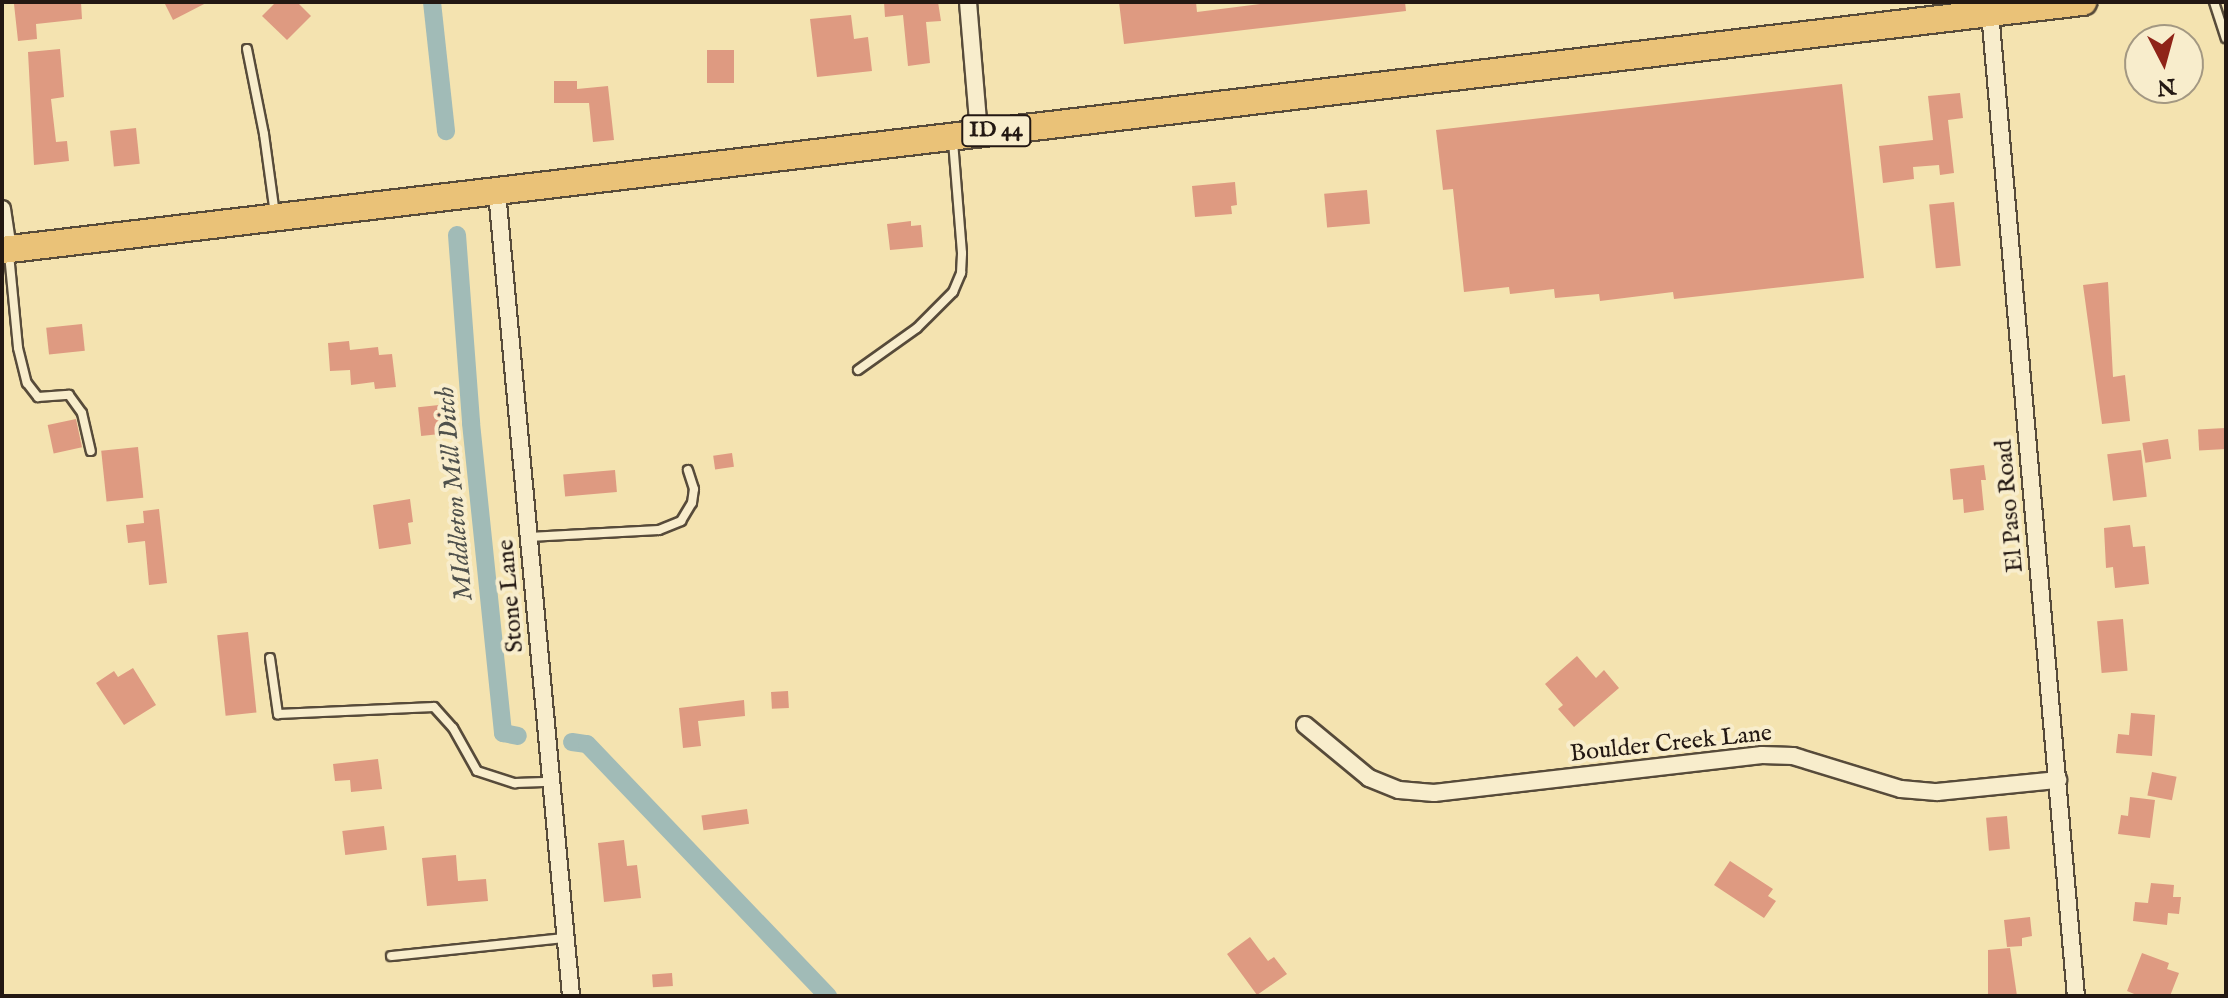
<!DOCTYPE html>
<style>
body{margin:0}
#map{position:relative;width:2228px;height:998px;overflow:hidden;background:#f4e3b0;font-family:"IM FELL English",serif}
div>[style]{position:absolute}
.canal>*{height:18px;margin:-9px;padding:0 9px;transform-origin:9px;border-radius:9px;background:#a1bbb7}
.building>*{inset:0;background:#de9a81;transform-origin:0 0}
.roads{filter:drop-shadow(2px 0 #574b3a) drop-shadow(-2px 0 #574b3a) drop-shadow(0 2px #574b3a) drop-shadow(0 -2px #574b3a)}
.service>*{height:8px;margin:-4px;padding:0 4px;transform-origin:4px;border-radius:4px;background:#f8edcc}
.minor>*{height:16px;margin:-8px;padding:0 8px;transform-origin:8px;border-radius:8px;background:#f8edcc}
.primary>*{height:26px;margin:-13px;padding:0 13px;transform-origin:13px;border-radius:13px;background:#eac278}
span{translate:-50% -50%;white-space:nowrap;text-align:center;line-height:1.15;-webkit-text-stroke:8px #f8edcc;paint-order:stroke}
.shield-label span{padding:2px 6px;background:#f8edcc;border:2px solid;border-radius:6px;-webkit-text-stroke-width:0}
.shield-label{font-size:22px;color:#231813;font-weight:700}
.street-label{font-size:24px;color:#231813}
.water-label{font-size:26px;color:#4f514c;font-style:italic}
.frame{position:absolute;inset:0;border:4px solid #231813;pointer-events:none}
.north{position:absolute;left:2124px;top:24px;width:80px;height:80px;box-sizing:border-box;background:#f8edcc;border:2px solid #a39882;border-radius:50%;rotate:174deg;font-size:22px;font-weight:700;line-height:32px;text-align:center;color:#231813}
.north::after{content:'';display:block;margin:auto;width:28px;height:36px;background:#8f2418;clip-path:polygon(50% 0,100% 100%,50% 72%,0 100%)}
</style>
<div id="map">
<div class="canal">
<i style="left:432px;top:2px;width:130px;rotate:83.8deg"></i>
<i style="left:457px;top:235px;width:189px;rotate:85.7deg"></i>
<i style="left:471px;top:423px;width:312px;rotate:84.1deg"></i>
<i style="left:503px;top:733px;width:15px;rotate:11deg"></i>
<i style="left:572px;top:742px;width:15px;rotate:8deg"></i>
<i style="left:587px;top:744px;width:349px;rotate:46.3deg"></i>
</div>
<div class="building">
<i style="clip-path:polygon(81px 2px,82px 19px,36px 24px,37px 39px,18px 41px,14px 4px)"></i>
<i style="clip-path:polygon(164px 2px,208px 2px,173px 20px)"></i>
<i style="clip-path:polygon(276px 2px,297px 2px,311px 16px,287px 40px,262px 16px)"></i>
<i style="clip-path:polygon(884px 2px,938px 2px,941px 21px,926px 22px,930px 63px,908px 66px,903px 15px,885px 17px)"></i>
<i style="clip-path:polygon(1119px 2px,1196px 2px,1197px 12px,1276px 2px,1405px 2px,1406px 11px,1124px 44px)"></i>
<i style="clip-path:polygon(851px 15px,854px 39px,868px 37px,872px 71px,817px 77px,810px 19px)"></i>
<i style="clip-path:polygon(60px 49px,64px 97px,51px 99px,56px 142px,67px 141px,69px 161px,34px 165px,28px 52px)"></i>
<i style="left:707px;top:50px;width:27px;height:33px"></i>
<i style="clip-path:polygon(554px 81px,577px 81px,577px 89px,608px 86px,614px 140px,593px 142px,589px 103px,554px 103px)"></i>
<i style="clip-path:polygon(1842px 84px,1864px 278px,1674px 299px,1673px 292px,1600px 301px,1599px 294px,1555px 298px,1554px 289px,1510px 294px,1509px 287px,1464px 292px,1453px 189px,1443px 190px,1436px 130px)"></i>
<i style="clip-path:polygon(1960px 93px,1963px 118px,1948px 120px,1954px 173px,1940px 175px,1939px 165px,1913px 167px,1914px 179px,1883px 183px,1879px 146px,1933px 140px,1928px 96px)"></i>
<i style="left:136px;top:128px;width:36px;height:26px;rotate:84deg"></i>
<i style="clip-path:polygon(1235px 182px,1237px 205px,1231px 206px,1232px 214px,1195px 217px,1192px 186px)"></i>
<i style="left:1367px;top:190px;width:34px;height:43px;rotate:85deg"></i>
<i style="left:1954px;top:202px;width:64px;height:25px;rotate:84deg"></i>
<i style="clip-path:polygon(911px 221px,911px 226px,921px 225px,923px 247px,890px 250px,887px 224px)"></i>
<i style="clip-path:polygon(2108px 282px,2113px 377px,2125px 375px,2130px 421px,2102px 424px,2083px 285px)"></i>
<i style="left:82px;top:324px;width:27px;height:36px;rotate:84deg"></i>
<i style="clip-path:polygon(349px 341px,350px 350px,378px 347px,379px 355px,392px 354px,396px 387px,375px 389px,374px 382px,351px 385px,350px 370px,330px 371px,328px 343px)"></i>
<i style="left:439px;top:405px;width:29px;height:21px;rotate:84deg"></i>
<i style="left:76px;top:419px;width:29px;height:29px;rotate:78deg"></i>
<i style="left:2225px;top:428px;width:21px;height:27px;rotate:87deg"></i>
<i style="left:2168px;top:439px;width:20px;height:26px;rotate:81deg"></i>
<i style="left:138px;top:447px;width:51px;height:37px;rotate:84deg"></i>
<i style="left:2141px;top:450px;width:47px;height:34px;rotate:83deg"></i>
<i style="left:732px;top:453px;width:14px;height:19px;rotate:82deg"></i>
<i style="clip-path:polygon(1984px 465px,1986px 480px,1981px 480px,1984px 510px,1964px 513px,1963px 499px,1953px 500px,1950px 469px)"></i>
<i style="left:615px;top:470px;width:22px;height:52px;rotate:85deg"></i>
<i style="clip-path:polygon(410px 499px,413px 522px,408px 523px,411px 544px,379px 549px,373px 505px)"></i>
<i style="clip-path:polygon(159px 509px,167px 583px,149px 585px,145px 541px,128px 543px,126px 525px,144px 523px,143px 511px)"></i>
<i style="clip-path:polygon(2130px 525px,2133px 547px,2145px 546px,2149px 584px,2115px 588px,2113px 567px,2106px 568px,2104px 528px)"></i>
<i style="left:2123px;top:619px;width:52px;height:26px;rotate:85deg"></i>
<i style="left:248px;top:632px;width:81px;height:31px;rotate:84deg"></i>
<i style="clip-path:polygon(1577px 656px,1596px 678px,1604px 670px,1619px 688px,1574px 727px,1558px 709px,1563px 705px,1545px 684px)"></i>
<i style="clip-path:polygon(133px 668px,156px 705px,124px 725px,96px 683px,114px 671px,118px 677px)"></i>
<i style="left:788px;top:691px;width:17px;height:17px;rotate:87deg"></i>
<i style="clip-path:polygon(744px 700px,745px 716px,698px 721px,701px 746px,683px 748px,679px 708px)"></i>
<i style="clip-path:polygon(2131px 713px,2155px 715px,2152px 756px,2116px 753px,2118px 734px,2129px 735px)"></i>
<i style="clip-path:polygon(378px 759px,382px 789px,351px 792px,350px 780px,335px 781px,333px 764px)"></i>
<i style="left:2152px;top:772px;width:25px;height:24px;rotate:11deg"></i>
<i style="clip-path:polygon(2130px 797px,2155px 800px,2150px 838px,2118px 834px,2121px 815px,2128px 816px)"></i>
<i style="left:747px;top:809px;width:15px;height:46px;rotate:82deg"></i>
<i style="left:2007px;top:816px;width:33px;height:21px;rotate:85deg"></i>
<i style="left:384px;top:826px;width:24px;height:42px;rotate:83deg"></i>
<i style="clip-path:polygon(624px 840px,627px 866px,637px 865px,641px 898px,604px 902px,598px 843px)"></i>
<i style="clip-path:polygon(456px 855px,458px 881px,486px 879px,488px 901px,427px 906px,422px 858px)"></i>
<i style="clip-path:polygon(1730px 861px,1773px 889px,1768px 896px,1776px 901px,1764px 918px,1714px 885px)"></i>
<i style="clip-path:polygon(2151px 883px,2174px 885px,2173px 897px,2181px 897px,2179px 914px,2168px 913px,2167px 925px,2133px 921px,2135px 902px,2148px 903px)"></i>
<i style="clip-path:polygon(2030px 917px,2032px 936px,2022px 938px,2022px 946px,2007px 947px,2004px 920px)"></i>
<i style="clip-path:polygon(1250px 937px,1268px 961px,1274px 957px,1287px 974px,1257px 995px,1227px 954px)"></i>
<i style="clip-path:polygon(2010px 948px,2017px 996px,1988px 996px,1988px 950px)"></i>
<i style="clip-path:polygon(2142px 953px,2169px 963px,2167px 969px,2179px 973px,2170px 996px,2139px 996px,2127px 991px)"></i>
<i style="left:672px;top:973px;width:13px;height:20px;rotate:86deg"></i>
</div>
<div class="roads">
<div class="service">
<i style="left:2214px;top:2px;width:38px;rotate:72deg"></i>
<i style="left:247px;top:49px;width:87px;rotate:78.7deg"></i>
<i style="left:264px;top:134px;width:81px;rotate:82.2deg"></i>
<i style="left:9px;top:254px;width:94px;rotate:84.5deg"></i>
<i style="left:18px;top:348px;width:36px;rotate:76deg"></i>
<i style="left:27px;top:383px;width:18px;rotate:52deg"></i>
<i style="left:38px;top:397px;width:31px;rotate:-4deg"></i>
<i style="left:69px;top:395px;width:22px;rotate:54deg"></i>
<i style="left:82px;top:413px;width:39px;rotate:77deg"></i>
<i style="left:858px;top:370px;width:72px;rotate:-35.4deg"></i>
<i style="left:917px;top:328px;width:51px;rotate:-45deg"></i>
<i style="left:953px;top:292px;width:21px;rotate:-67deg"></i>
<i style="left:961px;top:273px;width:20px;rotate:-87deg"></i>
<i style="left:962px;top:253px;width:112px;rotate:-94.6deg"></i>
<i style="left:529px;top:537px;width:130px;rotate:-3.1deg"></i>
<i style="left:659px;top:530px;width:24px;rotate:-22deg"></i>
<i style="left:681px;top:521px;width:21px;rotate:-59deg"></i>
<i style="left:692px;top:503px;width:14px;rotate:-82deg"></i>
<i style="left:694px;top:489px;width:20px;rotate:-108deg"></i>
<i style="left:270px;top:658px;width:57px;rotate:81.9deg"></i>
<i style="left:278px;top:714px;width:156px;rotate:-2.6deg"></i>
<i style="left:434px;top:707px;width:28px;rotate:48deg"></i>
<i style="left:453px;top:728px;width:49px;rotate:60.8deg"></i>
<i style="left:477px;top:771px;width:40px;rotate:18deg"></i>
<i style="left:515px;top:783px;width:36px;rotate:-2deg"></i>
<i style="left:391px;top:956px;width:175px;rotate:-5.9deg"></i>
</div>
<div class="minor">
<i style="left:968px;top:2px;width:132px;rotate:85.2deg"></i>
<i style="left:1990px;top:12px;width:988px;rotate:85.01deg"></i>
<i style="left:497px;top:192px;width:807px;rotate:84.74deg"></i>
<i style="left:2px;top:209px;width:40px;rotate:81.5deg"></i>
<i style="left:1305px;top:725px;width:83px;rotate:39.6deg"></i>
<i style="left:1369px;top:778px;width:32px;rotate:22deg"></i>
<i style="left:1399px;top:790px;width:35px;rotate:5deg"></i>
<i style="left:1434px;top:793px;width:330px;rotate:-6.6deg"></i>
<i style="left:1762px;top:755px;width:31px;rotate:2deg"></i>
<i style="left:1793px;top:756px;width:113px;rotate:17deg"></i>
<i style="left:1901px;top:789px;width:36px;rotate:5deg"></i>
<i style="left:1937px;top:792px;width:122px;rotate:-5.7deg"></i>
</div>
<div class="primary">
<i style="left:2px;top:250px;width:2096px;rotate:-6.8deg"></i>
</div>
</div>
<div class="shield-label">
<span style="left:996px;top:131px">ID 44</span>
</div>
<div class="street-label">
<span style="left:2010px;top:506px;rotate:-95deg">El Paso Road</span>
<span style="left:511px;top:596px;rotate:-95deg">Stone Lane</span>
<span style="left:1671px;top:744px;rotate:-6deg">Boulder Creek Lane</span>
</div>
<div class="water-label">
<span style="left:455px;top:494px;rotate:-95deg">MIddleton Mill Ditch</span>
</div>
<div class="frame"></div>
<div class="north">N</div>
</div>
